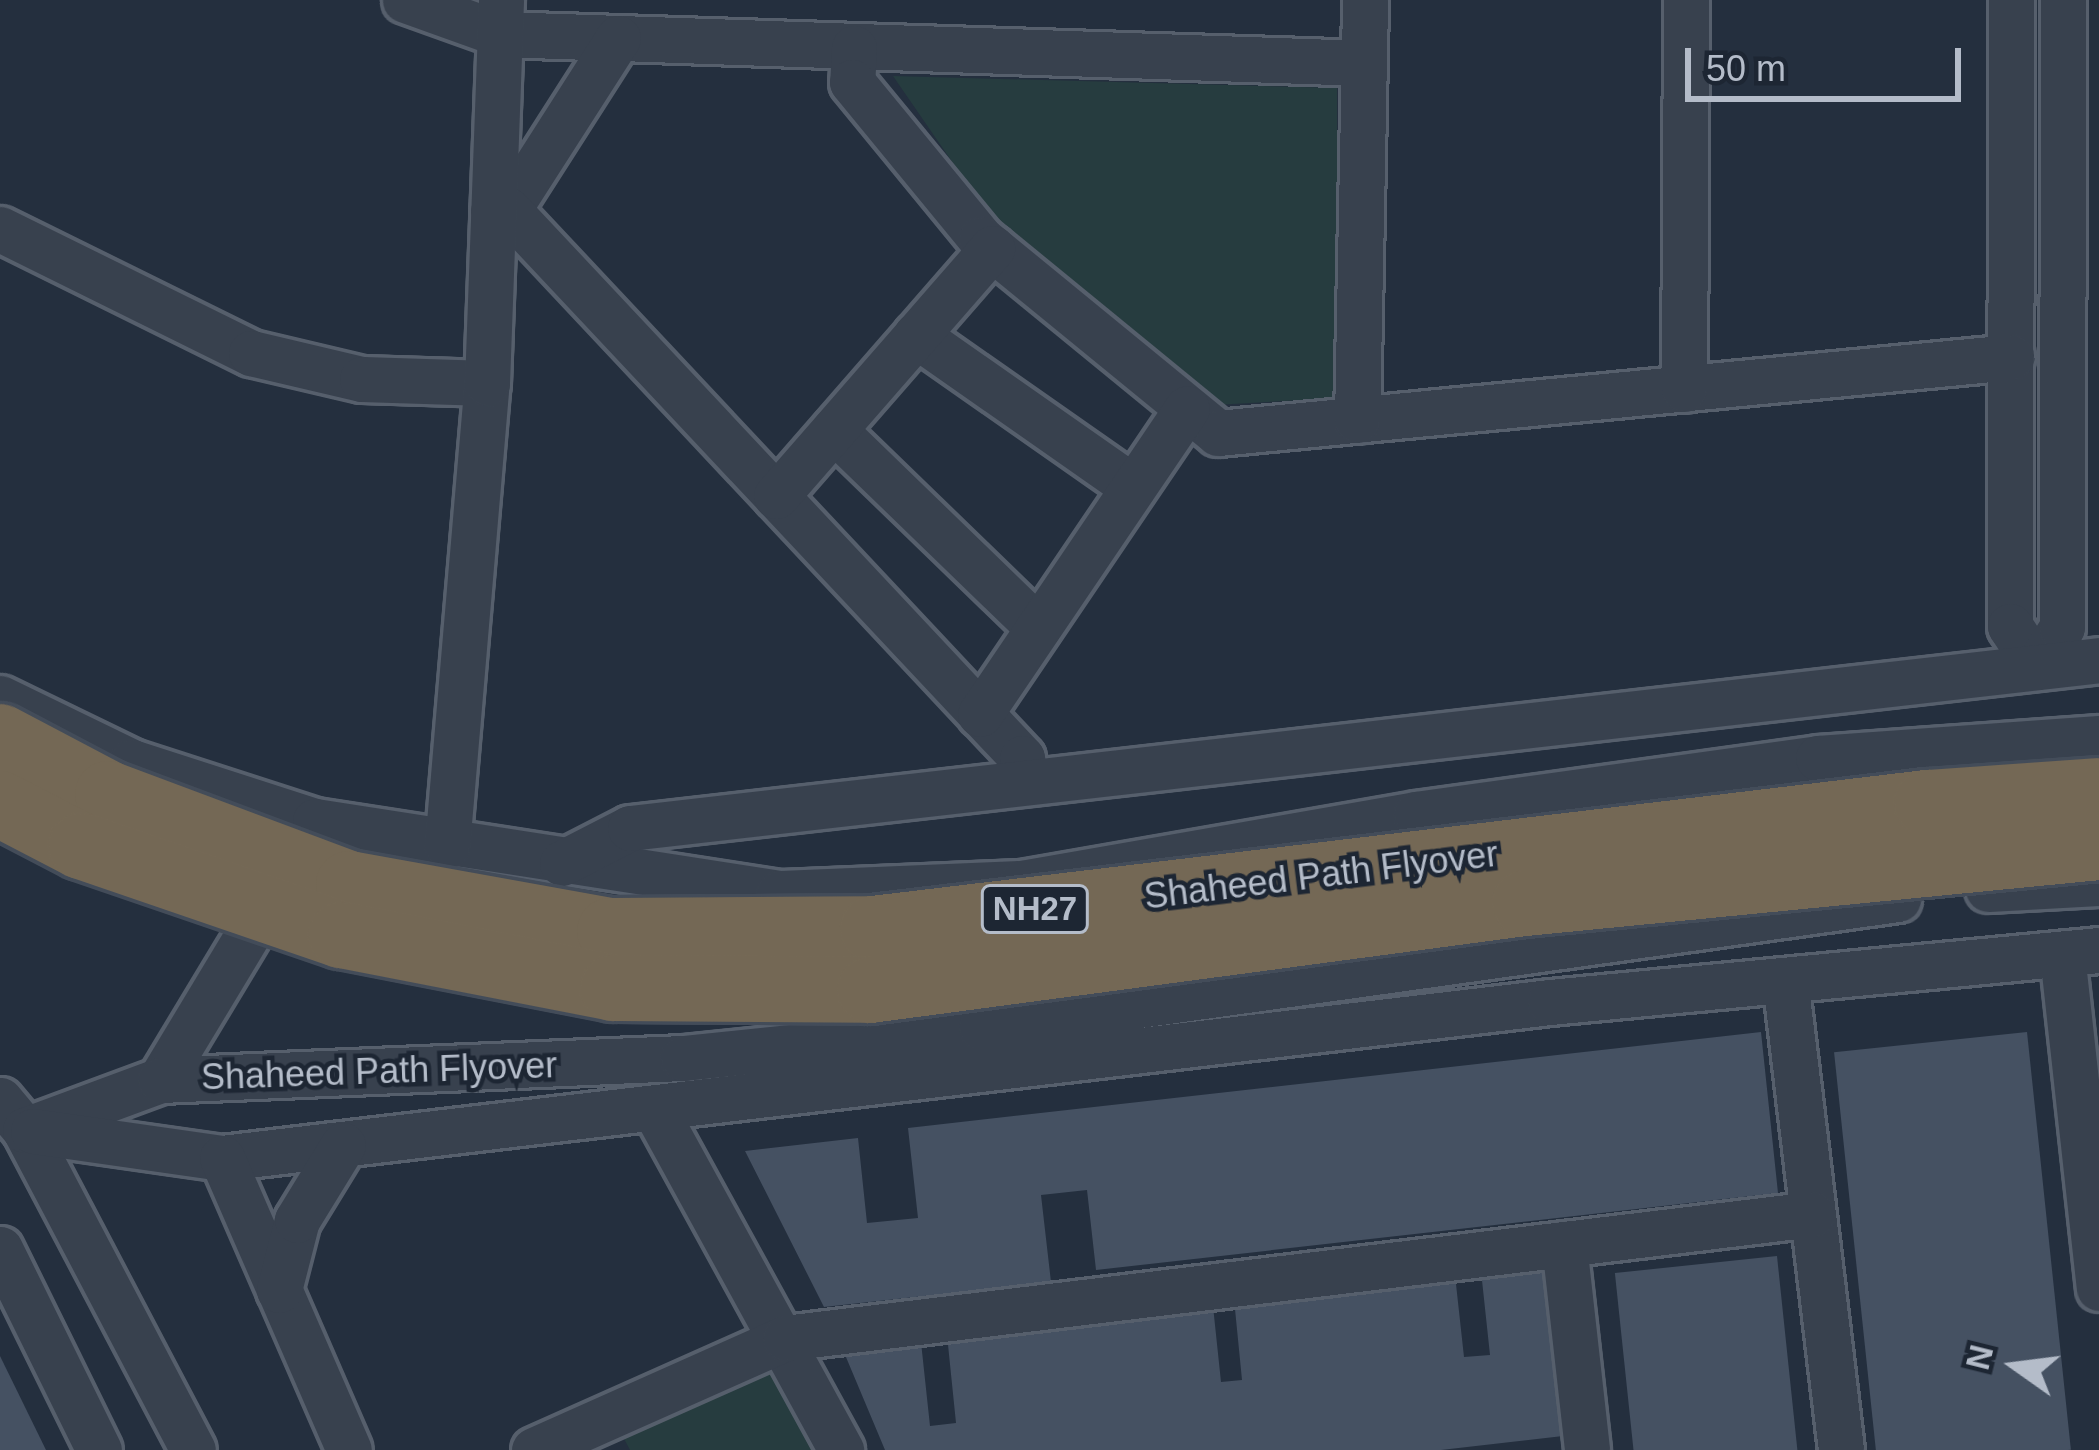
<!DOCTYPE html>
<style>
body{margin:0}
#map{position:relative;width:2099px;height:1450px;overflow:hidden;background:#242f3e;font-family:Arial,sans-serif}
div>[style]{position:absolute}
.green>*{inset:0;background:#263c3f}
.building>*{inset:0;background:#455162;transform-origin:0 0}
.roads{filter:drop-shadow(3px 0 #565f6c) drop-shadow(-3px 0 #565f6c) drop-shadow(0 3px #565f6c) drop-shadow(0 -3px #565f6c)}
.minor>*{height:45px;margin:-22.5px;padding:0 22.5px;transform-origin:22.5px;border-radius:22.5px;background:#38414e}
.bridges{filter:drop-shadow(3px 0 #434c59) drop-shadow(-3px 0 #434c59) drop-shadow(0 3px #434c59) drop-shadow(0 -3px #434c59)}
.highway-bridge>*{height:66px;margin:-33px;padding:0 33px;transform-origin:33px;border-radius:33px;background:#746855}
span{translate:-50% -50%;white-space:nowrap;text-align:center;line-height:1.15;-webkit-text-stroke:9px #1d2633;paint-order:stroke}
.shield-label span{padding:3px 9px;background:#1d2633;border:3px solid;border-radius:9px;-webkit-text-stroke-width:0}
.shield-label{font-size:33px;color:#b4bcc9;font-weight:700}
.street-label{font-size:36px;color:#b4bcc9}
.north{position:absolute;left:1955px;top:1306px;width:120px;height:120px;-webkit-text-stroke:9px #1d2633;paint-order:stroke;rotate:284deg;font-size:33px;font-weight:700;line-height:48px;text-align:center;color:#b4bcc9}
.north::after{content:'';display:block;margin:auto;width:42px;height:54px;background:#b4bcc9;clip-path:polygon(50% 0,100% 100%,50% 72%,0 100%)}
.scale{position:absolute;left:1685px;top:48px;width:276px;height:54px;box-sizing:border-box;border:6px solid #b4bcc9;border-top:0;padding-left:15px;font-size:36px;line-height:42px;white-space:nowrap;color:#b4bcc9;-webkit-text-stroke:9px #1d2633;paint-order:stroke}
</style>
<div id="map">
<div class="green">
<i style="clip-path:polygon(893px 76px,1337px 88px,1337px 398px,1215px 405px,986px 211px)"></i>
<i style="clip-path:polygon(773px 1367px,816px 1450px,630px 1450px,621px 1433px)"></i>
</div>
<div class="building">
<i style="clip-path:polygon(1761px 1032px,1778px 1193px,1096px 1270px,1087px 1190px,1041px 1195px,1051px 1282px,824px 1307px,745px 1151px,858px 1138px,867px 1223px,918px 1218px,908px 1128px)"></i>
<i style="left:2027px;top:1032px;width:420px;height:194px;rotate:84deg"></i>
<i style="left:1777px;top:1256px;width:195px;height:163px;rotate:84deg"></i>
<i style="clip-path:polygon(1544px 1264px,1563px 1436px,1441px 1450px,885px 1450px,843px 1350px,921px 1342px,930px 1426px,956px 1423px,947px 1335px,1213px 1306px,1221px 1382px,1242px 1380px,1234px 1299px,1455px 1275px,1464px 1357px,1490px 1355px,1481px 1271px)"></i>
<i style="clip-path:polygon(0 1356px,46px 1450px,0 1450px)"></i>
</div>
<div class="roads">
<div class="minor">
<i style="left:405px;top:0;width:101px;rotate:19.7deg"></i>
<i style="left:500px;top:34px;width:864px;rotate:1.92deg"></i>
<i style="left:2011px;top:0;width:626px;rotate:90.09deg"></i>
<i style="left:2010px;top:626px;width:49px;rotate:56.6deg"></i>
<i style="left:2037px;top:667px;width:47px;rotate:-58deg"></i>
<i style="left:2062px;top:627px;width:627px;rotate:-89.91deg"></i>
<i style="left:854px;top:48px;width:34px;rotate:93deg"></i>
<i style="left:852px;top:82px;width:203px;rotate:50.6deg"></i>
<i style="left:981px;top:239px;width:306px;rotate:39.3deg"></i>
<i style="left:1218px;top:433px;width:797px;rotate:-5.47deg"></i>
<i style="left:508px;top:210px;width:204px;rotate:-57.4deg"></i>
<i style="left:493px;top:211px;width:15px;rotate:-4deg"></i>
<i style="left:508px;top:210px;width:751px;rotate:46.83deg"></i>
<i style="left:1022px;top:758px;width:20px;rotate:81deg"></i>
<i style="left:0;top:229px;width:280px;rotate:26.3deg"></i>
<i style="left:251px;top:353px;width:114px;rotate:13.2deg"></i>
<i style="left:362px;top:379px;width:125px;rotate:1.8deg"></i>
<i style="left:916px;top:335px;width:265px;rotate:35deg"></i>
<i style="left:1684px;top:389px;width:389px;rotate:-89.7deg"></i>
<i style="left:1357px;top:420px;width:420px;rotate:-88.9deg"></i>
<i style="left:834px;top:430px;width:284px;rotate:44.1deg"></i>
<i style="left:776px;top:496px;width:329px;rotate:-48.9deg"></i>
<i style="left:0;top:698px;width:147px;rotate:25.9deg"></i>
<i style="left:132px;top:762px;width:192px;rotate:17.9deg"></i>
<i style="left:315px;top:821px;width:470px;rotate:8.8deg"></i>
<i style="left:779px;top:893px;width:242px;rotate:-2.4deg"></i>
<i style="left:1021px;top:883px;width:401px;rotate:-9.9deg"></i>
<i style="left:1416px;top:814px;width:406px;rotate:-7.9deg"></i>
<i style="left:1818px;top:758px;width:282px;rotate:-4.1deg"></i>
<i style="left:980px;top:714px;width:369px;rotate:-55.9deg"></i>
<i style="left:447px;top:846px;width:465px;rotate:-85.1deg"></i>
<i style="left:487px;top:383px;width:383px;rotate:-87.9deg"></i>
<i style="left:562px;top:863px;width:76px;rotate:-27.2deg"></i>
<i style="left:630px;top:828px;width:1479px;rotate:-6.52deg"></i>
<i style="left:1988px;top:889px;width:111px;rotate:-3.1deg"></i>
<i style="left:2062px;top:954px;width:336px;rotate:83.7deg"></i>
<i style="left:1785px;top:980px;width:473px;rotate:83.2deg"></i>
<i style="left:160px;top:1080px;width:227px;rotate:-58.9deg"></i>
<i style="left:0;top:1100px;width:39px;rotate:50deg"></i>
<i style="left:25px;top:1130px;width:361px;rotate:62.3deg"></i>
<i style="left:655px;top:1110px;width:388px;rotate:61.3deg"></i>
<i style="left:25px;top:1130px;width:144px;rotate:-20.3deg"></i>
<i style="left:160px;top:1080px;width:523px;rotate:-2.41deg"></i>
<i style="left:683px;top:1058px;width:300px;rotate:-5.9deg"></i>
<i style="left:981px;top:1027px;width:926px;rotate:-7.95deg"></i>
<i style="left:33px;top:1131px;width:191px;rotate:8.1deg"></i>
<i style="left:222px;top:1158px;width:1337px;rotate:-6.7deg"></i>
<i style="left:1550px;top:1002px;width:551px;rotate:-5.41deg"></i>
<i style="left:222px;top:1158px;width:318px;rotate:66.5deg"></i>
<i style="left:1564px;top:1244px;width:207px;rotate:83.6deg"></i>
<i style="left:0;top:1249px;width:224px;rotate:63.8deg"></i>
<i style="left:279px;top:1290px;width:72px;rotate:-75.6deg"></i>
<i style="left:297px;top:1220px;width:88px;rotate:-58.5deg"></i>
<i style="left:534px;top:1450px;width:275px;rotate:-24deg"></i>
<i style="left:785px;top:1338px;width:1035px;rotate:-6.88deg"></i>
</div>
</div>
<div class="bridges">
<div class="highway-bridge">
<i style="left:0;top:737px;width:122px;rotate:27.8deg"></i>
<i style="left:108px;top:794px;width:257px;rotate:20.5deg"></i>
<i style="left:349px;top:884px;width:265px;rotate:10.2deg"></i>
<i style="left:610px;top:931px;width:263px;rotate:-0.4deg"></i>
<i style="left:873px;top:929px;width:1062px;rotate:-6.82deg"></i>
<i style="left:1927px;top:803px;width:172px;rotate:-4deg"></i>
<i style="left:0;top:804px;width:91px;rotate:27.4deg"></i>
<i style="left:81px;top:846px;width:275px;rotate:18.9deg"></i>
<i style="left:341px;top:935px;width:277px;rotate:11deg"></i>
<i style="left:613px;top:988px;width:257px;rotate:0.4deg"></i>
<i style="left:870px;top:990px;width:661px;rotate:-7.57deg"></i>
<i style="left:1525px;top:903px;width:577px;rotate:-5.57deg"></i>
</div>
</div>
<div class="shield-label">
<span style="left:1035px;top:909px">NH27</span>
</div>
<div class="street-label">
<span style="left:1321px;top:875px;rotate:-7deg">Shaheed Path Flyover</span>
<span style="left:379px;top:1071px;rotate:-2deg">Shaheed Path Flyover</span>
</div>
<div class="north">N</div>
<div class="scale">50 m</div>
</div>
